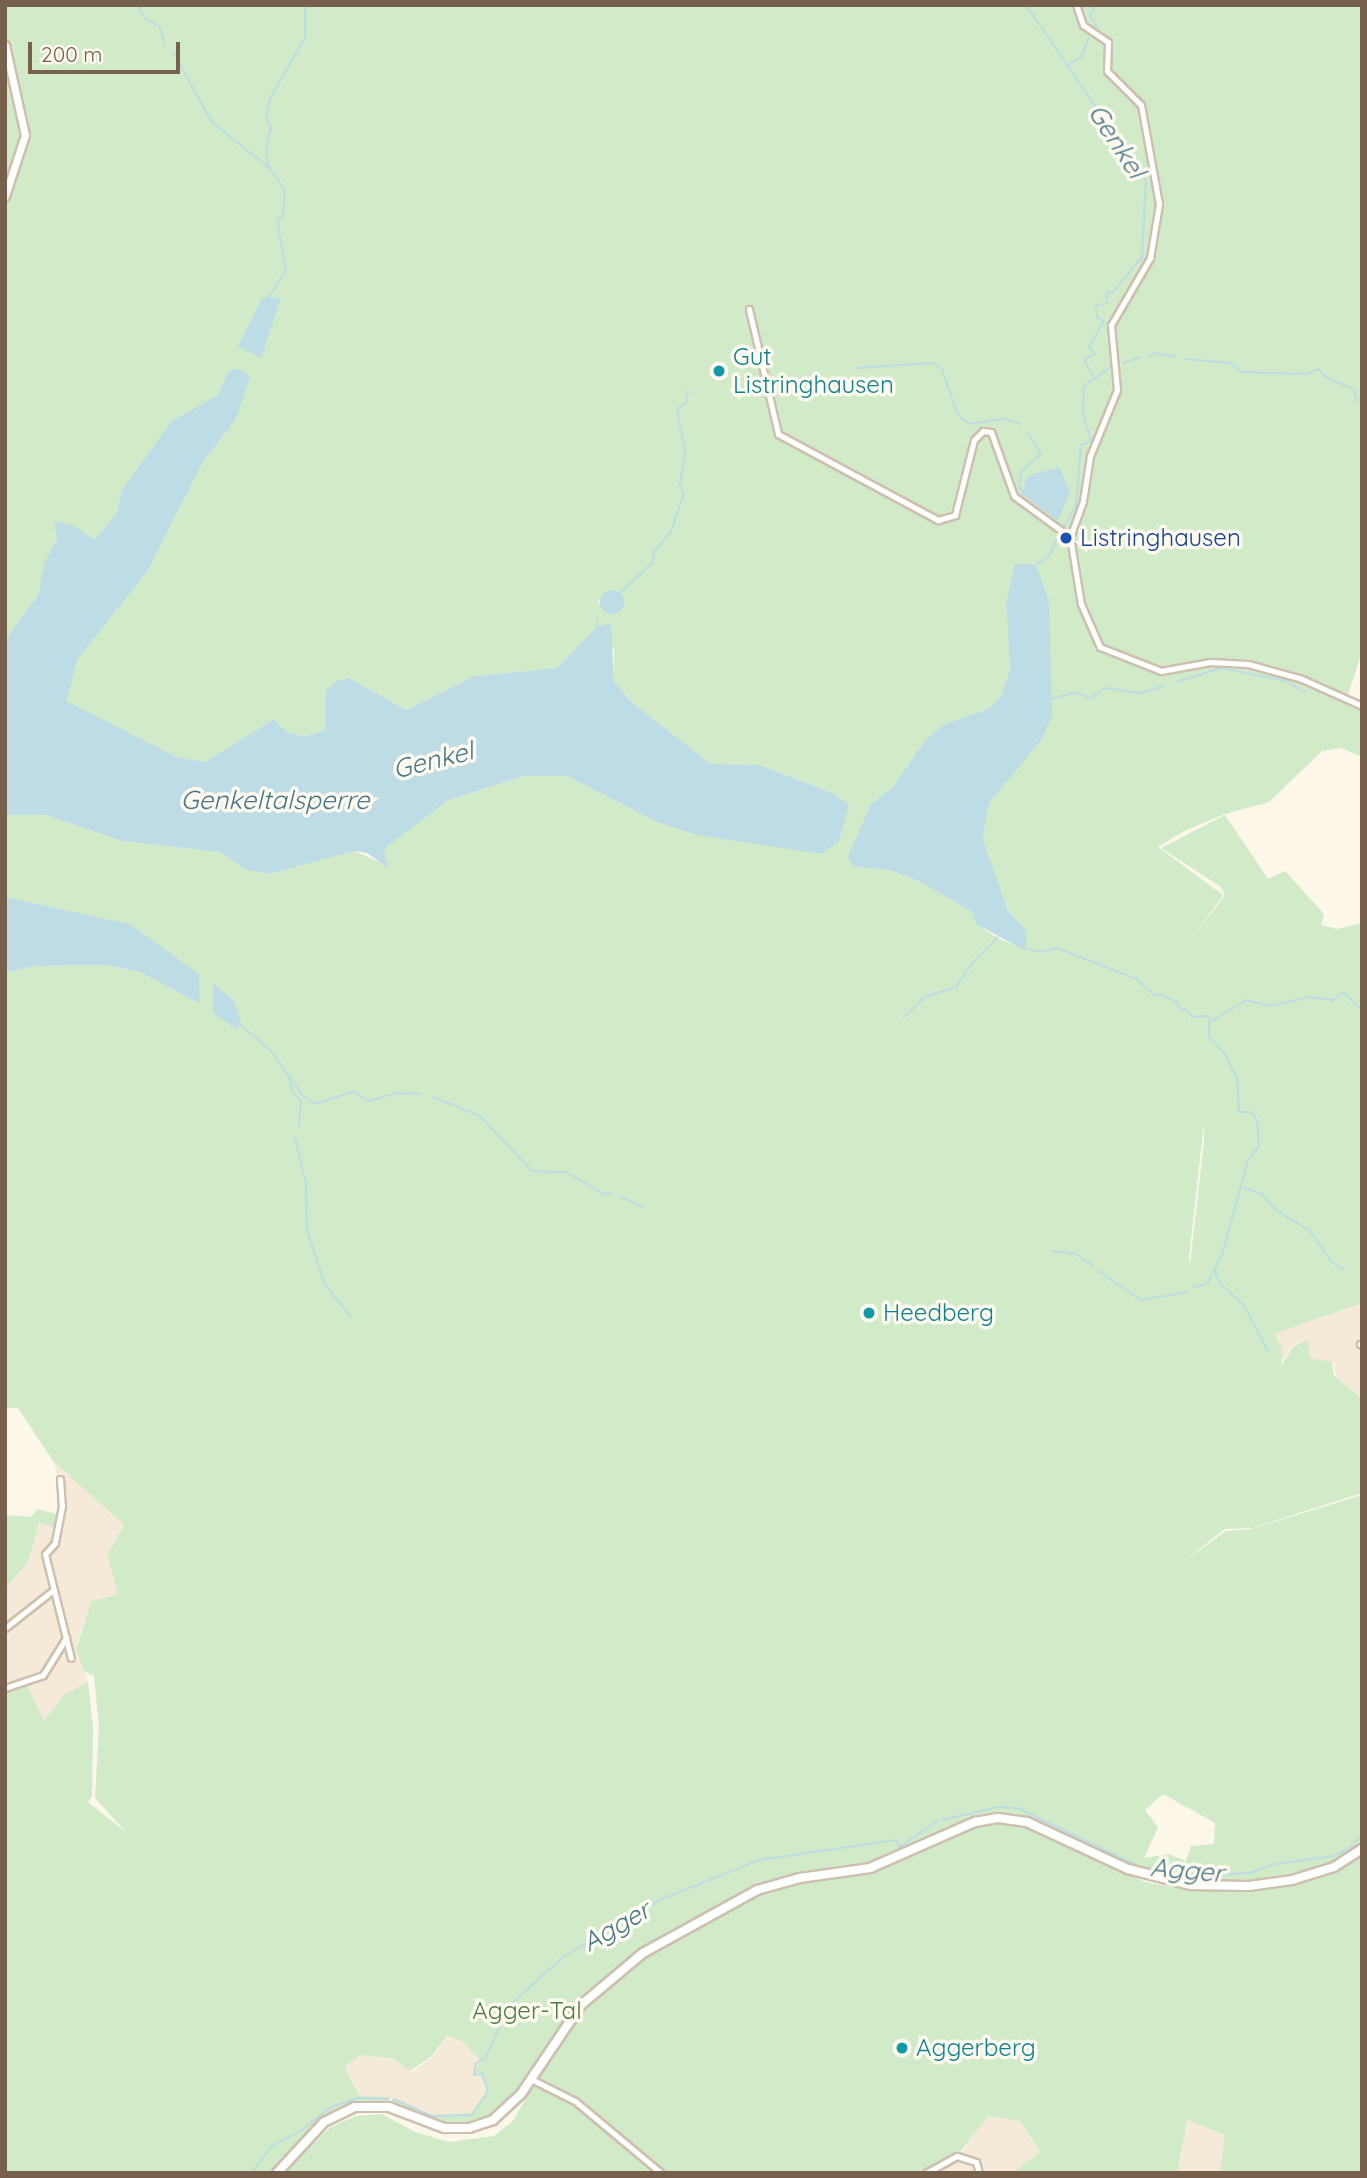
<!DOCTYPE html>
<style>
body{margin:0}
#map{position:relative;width:1367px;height:2178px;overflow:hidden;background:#fcf7e9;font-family:Quicksand,sans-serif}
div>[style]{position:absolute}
.residential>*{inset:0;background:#f4ead7}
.green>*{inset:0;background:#d1eac7}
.water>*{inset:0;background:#bddce6}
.round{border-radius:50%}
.stream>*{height:2px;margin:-1px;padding:0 1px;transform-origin:1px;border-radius:1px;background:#bddce6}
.roads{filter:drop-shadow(2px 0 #cec0ae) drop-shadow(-2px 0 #cec0ae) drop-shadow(0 2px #cec0ae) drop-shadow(0 -2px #cec0ae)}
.minor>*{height:5px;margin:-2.5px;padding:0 2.5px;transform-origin:2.5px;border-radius:2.5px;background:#fff}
.tertiary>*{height:7px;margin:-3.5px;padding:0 3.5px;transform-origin:3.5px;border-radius:3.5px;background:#fff}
.secondary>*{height:8px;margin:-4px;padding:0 4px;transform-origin:4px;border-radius:4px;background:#fff}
.dots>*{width:19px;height:19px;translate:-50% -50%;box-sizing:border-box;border:4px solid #fffaef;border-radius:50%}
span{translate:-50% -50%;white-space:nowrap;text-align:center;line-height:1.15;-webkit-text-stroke:7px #fffaef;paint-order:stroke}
.culture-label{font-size:24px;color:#0d838f}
.left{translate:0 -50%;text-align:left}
.transit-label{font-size:24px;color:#164399}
.park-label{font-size:24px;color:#4e7c44}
.water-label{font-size:26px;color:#46778a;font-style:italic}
.frame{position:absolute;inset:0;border:7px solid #77604c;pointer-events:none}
.scale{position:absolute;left:28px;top:42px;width:152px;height:32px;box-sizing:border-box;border:4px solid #77604c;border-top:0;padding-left:9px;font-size:21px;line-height:24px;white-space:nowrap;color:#77604c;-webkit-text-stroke:5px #fffaef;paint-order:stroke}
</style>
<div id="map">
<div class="residential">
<i style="clip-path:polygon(1362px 1303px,1362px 1398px,1336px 1377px,1334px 1363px,1310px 1358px,1308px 1338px,1292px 1346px,1281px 1364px,1282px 1346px,1274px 1334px)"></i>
<i style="clip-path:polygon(53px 1461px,124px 1525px,107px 1555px,118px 1594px,91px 1602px,79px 1637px,76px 1650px,88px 1682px,65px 1694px,44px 1722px,26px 1685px,5px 1686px,5px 1589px,28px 1562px,39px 1523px,61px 1529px,62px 1491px)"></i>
<i style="clip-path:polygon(448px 2036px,461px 2040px,481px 2060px,475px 2076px,482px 2075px,487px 2091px,471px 2113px,432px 2115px,395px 2098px,360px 2096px,345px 2067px,360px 2055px,393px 2060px,412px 2072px,433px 2057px)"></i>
<i style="clip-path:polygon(987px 2115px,1020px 2121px,1040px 2153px,1012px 2173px,932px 2173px,961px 2154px)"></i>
<i style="clip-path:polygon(1189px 2120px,1226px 2135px,1220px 2173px,1177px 2173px)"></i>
</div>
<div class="green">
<i style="clip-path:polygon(evenodd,5px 5px,1362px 5px,1362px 652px,1346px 700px,1362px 708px,1362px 757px,1341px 748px,1322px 751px,1269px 802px,1225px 814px,1184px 831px,1158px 847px,1223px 895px,1194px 936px,1225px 895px,1221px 887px,1161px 848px,1225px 815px,1268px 879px,1285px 871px,1324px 914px,1321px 925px,1337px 929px,1362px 923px,1362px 1303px,1274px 1334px,1282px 1347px,1281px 1366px,1293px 1347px,1308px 1339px,1310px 1358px,1332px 1362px,1334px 1376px,1362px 1398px,1362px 1493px,1252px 1528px,1225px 1529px,1179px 1565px,1226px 1531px,1251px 1529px,1362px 1495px,1362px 2173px,1220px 2173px,1225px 2135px,1188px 2120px,1177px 2173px,1012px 2173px,1040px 2152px,1020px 2121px,988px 2116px,961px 2151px,924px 2173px,282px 2173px,331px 2127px,356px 2116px,382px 2114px,415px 2132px,449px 2142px,494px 2136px,513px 2121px,569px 2021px,598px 1990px,566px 2019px,517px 2095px,504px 2109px,474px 2123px,447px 2125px,390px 2104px,393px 2098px,432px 2115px,471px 2113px,487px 2091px,482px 2075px,474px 2076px,480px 2060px,461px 2040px,447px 2036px,432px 2056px,410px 2071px,393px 2059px,360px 2055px,345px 2067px,354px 2086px,360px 2096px,391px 2097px,387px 2102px,349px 2105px,332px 2113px,274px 2173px,5px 2173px,5px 1692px,27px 1685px,44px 1721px,65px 1694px,88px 1682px,93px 1726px,92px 1796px,88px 1802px,127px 1833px,95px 1798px,99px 1726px,94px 1676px,84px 1671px,76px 1650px,91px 1602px,118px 1594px,107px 1555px,124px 1525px,53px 1461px,18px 1408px,5px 1408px,5px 973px,34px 966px,107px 965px,140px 972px,200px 1004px,80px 914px,5px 897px,5px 815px,46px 815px,122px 841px,219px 852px,247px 870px,269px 874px,355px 851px,387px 866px,383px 849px,447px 801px,523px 776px,567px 776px,657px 822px,822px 854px,832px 793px,760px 765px,711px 764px,630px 701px,614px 681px,614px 648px,597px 627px,557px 668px,474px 676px,406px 710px,349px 678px,326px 690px,326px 730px,305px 736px,288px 733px,274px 719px,205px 762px,177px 757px,65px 701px,78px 659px,147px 572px,203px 462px,236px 419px,228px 371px,218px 395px,203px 405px,121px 491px,117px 513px,94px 540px,55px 521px,57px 539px,44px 563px,38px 595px,5px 640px,5px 5px,1015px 564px,1036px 565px,1049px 599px,1048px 681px,1006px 780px,989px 803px,983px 839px,1008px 911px,1026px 930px,1024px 948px,1001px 940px,976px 924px,972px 912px,919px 881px,889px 870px,854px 867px,871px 804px,892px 788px,927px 738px,945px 724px,990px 708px,1001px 695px,1010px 670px,1006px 602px,1015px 564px,5px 5px,608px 591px,614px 615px,598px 602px,608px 591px,5px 5px,1204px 1123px,1204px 1141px,1190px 1265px,1189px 1258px,1204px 1123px,5px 5px,1163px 1794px,1215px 1823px,1214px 1844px,1191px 1846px,1186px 1861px,1168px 1854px,1144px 1858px,1158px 1827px,1145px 1810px,1163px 1794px,5px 5px,1096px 1858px,1183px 1885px,1183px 1889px,1145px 1882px,1096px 1858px)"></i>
<i style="clip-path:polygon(38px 1509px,61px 1515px,60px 1529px,39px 1523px,28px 1562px,5px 1589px,5px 1515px,30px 1517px)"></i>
</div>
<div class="water">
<i style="clip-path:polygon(262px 298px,281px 298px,261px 358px,238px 346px)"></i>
<i style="clip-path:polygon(239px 369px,250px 376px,236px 419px,203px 462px,147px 572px,78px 659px,66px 701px,177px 757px,205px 762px,274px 719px,288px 733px,305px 736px,326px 730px,326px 690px,337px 681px,349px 678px,406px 710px,474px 676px,557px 668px,597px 627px,611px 623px,614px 681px,630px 701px,711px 764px,760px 765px,832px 793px,849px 805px,839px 841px,822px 854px,697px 835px,657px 822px,567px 776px,523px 776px,447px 801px,384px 849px,388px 868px,367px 853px,355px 851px,269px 874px,247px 870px,219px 852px,122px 841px,46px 815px,5px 815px,5px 640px,38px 595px,44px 563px,57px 539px,54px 521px,74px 526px,94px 540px,117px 513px,121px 491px,172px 421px,218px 395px,228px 371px)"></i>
<i style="clip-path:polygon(1059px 467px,1070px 491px,1058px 521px,1022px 494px,1027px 476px)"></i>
<i style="clip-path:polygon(1015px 563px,1036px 565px,1049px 599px,1052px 716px,1042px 739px,989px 803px,983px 839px,1008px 911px,1026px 930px,1026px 951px,976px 924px,972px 912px,919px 881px,889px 870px,854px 867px,848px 857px,871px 804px,892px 788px,927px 738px,945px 724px,990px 708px,1001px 695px,1010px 670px,1006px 602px)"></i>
<i class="round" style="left:600px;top:590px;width:24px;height:24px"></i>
<i style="clip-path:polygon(5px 897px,129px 924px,199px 974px,200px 1004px,140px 972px,107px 965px,34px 966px,5px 973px)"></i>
<i style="clip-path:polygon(213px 983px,233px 1000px,241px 1021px,236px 1029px,213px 1013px)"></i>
</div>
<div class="stream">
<i style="left:1026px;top:5px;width:212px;rotate:55.6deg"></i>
<i style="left:1146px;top:180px;width:77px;rotate:93deg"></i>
<i style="left:1142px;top:257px;width:47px;rotate:129.8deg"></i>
<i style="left:1112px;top:293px;width:5px;rotate:-169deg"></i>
<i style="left:1107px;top:292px;width:11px;rotate:90deg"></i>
<i style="left:1107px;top:303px;width:11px;rotate:165deg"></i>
<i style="left:1096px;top:306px;width:12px;rotate:85deg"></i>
<i style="left:1097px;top:318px;width:7px;rotate:16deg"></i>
<i style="left:1104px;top:320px;width:31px;rotate:119deg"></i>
<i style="left:1089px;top:347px;width:9px;rotate:49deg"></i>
<i style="left:1095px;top:354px;width:12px;rotate:156deg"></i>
<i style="left:1084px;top:359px;width:22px;rotate:63deg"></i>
<i style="left:1094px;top:379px;width:12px;rotate:145deg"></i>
<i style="left:1084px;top:386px;width:28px;rotate:92deg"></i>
<i style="left:1083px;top:414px;width:28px;rotate:73deg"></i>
<i style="left:1091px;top:441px;width:11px;rotate:158deg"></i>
<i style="left:1081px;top:445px;width:61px;rotate:94.7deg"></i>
<i style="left:1076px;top:506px;width:24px;rotate:120deg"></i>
<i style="left:1096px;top:5px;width:13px;rotate:119deg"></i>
<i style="left:1090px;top:16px;width:13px;rotate:58deg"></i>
<i style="left:139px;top:8px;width:12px;rotate:59deg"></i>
<i style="left:145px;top:18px;width:16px;rotate:30deg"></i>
<i style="left:159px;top:26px;width:20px;rotate:72deg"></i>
<i style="left:173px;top:52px;width:80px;rotate:60.9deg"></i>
<i style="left:212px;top:122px;width:72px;rotate:38.8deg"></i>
<i style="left:1067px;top:66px;width:17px;rotate:-33deg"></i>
<i style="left:1081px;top:57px;width:21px;rotate:-67deg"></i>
<i style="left:267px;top:299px;width:34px;rotate:-56deg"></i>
<i style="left:286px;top:271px;width:52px;rotate:-100deg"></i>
<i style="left:277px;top:220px;width:7px;rotate:-34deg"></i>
<i style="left:283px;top:216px;width:26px;rotate:-86deg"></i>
<i style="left:285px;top:190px;width:28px;rotate:-125deg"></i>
<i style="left:269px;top:167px;width:16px;rotate:-101deg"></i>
<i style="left:266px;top:151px;width:24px;rotate:-78deg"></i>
<i style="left:271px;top:128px;width:12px;rotate:-114deg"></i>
<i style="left:266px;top:117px;width:19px;rotate:-78deg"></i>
<i style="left:270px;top:98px;width:69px;rotate:-59.7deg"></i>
<i style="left:305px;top:38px;width:33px;rotate:-90deg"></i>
<i style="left:1149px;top:358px;width:6px;rotate:-51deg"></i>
<i style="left:1153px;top:353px;width:23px;rotate:10deg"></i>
<i style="left:1185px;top:359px;width:45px;rotate:5.1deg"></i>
<i style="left:1230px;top:363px;width:15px;rotate:37deg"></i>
<i style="left:1242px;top:372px;width:65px;rotate:1.8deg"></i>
<i style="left:1307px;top:374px;width:13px;rotate:-23deg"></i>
<i style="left:1319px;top:369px;width:10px;rotate:53deg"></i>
<i style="left:1325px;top:377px;width:33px;rotate:23deg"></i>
<i style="left:1355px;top:390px;width:11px;rotate:85deg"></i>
<i style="left:1356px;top:401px;width:7px;rotate:-27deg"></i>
<i style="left:1124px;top:363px;width:18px;rotate:-19deg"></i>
<i style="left:854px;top:368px;width:79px;rotate:-3.6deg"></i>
<i style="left:933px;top:363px;width:11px;rotate:34deg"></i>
<i style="left:942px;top:369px;width:46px;rotate:71.2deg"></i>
<i style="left:957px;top:413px;width:16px;rotate:45deg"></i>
<i style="left:968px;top:424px;width:37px;rotate:-8deg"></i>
<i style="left:1005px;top:419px;width:17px;rotate:17deg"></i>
<i style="left:1094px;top:379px;width:24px;rotate:-36deg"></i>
<i style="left:1023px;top:492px;width:6px;rotate:-135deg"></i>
<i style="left:1019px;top:488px;width:16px;rotate:-83deg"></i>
<i style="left:1021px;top:472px;width:27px;rotate:-42deg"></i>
<i style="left:1041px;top:454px;width:26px;rotate:-122deg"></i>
<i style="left:1036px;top:564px;width:15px;rotate:-32deg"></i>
<i style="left:1049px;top:556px;width:19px;rotate:-65deg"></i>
<i style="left:621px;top:592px;width:44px;rotate:-43.2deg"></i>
<i style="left:653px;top:562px;width:10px;rotate:-84deg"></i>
<i style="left:654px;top:552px;width:27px;rotate:-51deg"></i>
<i style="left:671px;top:531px;width:39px;rotate:-71deg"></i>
<i style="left:684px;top:494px;width:10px;rotate:-114deg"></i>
<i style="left:680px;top:485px;width:33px;rotate:-81deg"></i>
<i style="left:685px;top:452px;width:44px;rotate:-100.5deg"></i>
<i style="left:677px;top:409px;width:11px;rotate:-34deg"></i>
<i style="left:686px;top:403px;width:13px;rotate:-81deg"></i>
<i style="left:597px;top:619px;width:8px;rotate:90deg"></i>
<i style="left:1177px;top:682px;width:46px;rotate:-17.7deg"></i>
<i style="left:1221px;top:668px;width:66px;rotate:11.3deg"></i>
<i style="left:1286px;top:681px;width:22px;rotate:30deg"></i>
<i style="left:1052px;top:699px;width:24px;rotate:-17deg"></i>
<i style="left:1075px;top:692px;width:17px;rotate:21deg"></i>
<i style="left:1091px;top:698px;width:17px;rotate:-36deg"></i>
<i style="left:1105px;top:688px;width:36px;rotate:8deg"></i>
<i style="left:1141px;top:693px;width:24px;rotate:-17deg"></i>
<i style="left:1024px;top:948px;width:16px;rotate:14deg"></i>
<i style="left:1040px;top:952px;width:17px;rotate:-13deg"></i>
<i style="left:1057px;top:948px;width:86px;rotate:21.2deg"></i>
<i style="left:1137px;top:979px;width:25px;rotate:43deg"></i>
<i style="left:1155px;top:996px;width:6px;rotate:-9deg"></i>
<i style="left:1161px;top:995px;width:17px;rotate:24deg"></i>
<i style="left:1177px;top:1002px;width:9px;rotate:63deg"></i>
<i style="left:1181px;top:1010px;width:6px;rotate:-9deg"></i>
<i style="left:1187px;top:1009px;width:9px;rotate:58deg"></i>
<i style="left:1192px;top:1017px;width:16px;rotate:-4deg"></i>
<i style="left:1208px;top:1016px;width:7px;rotate:82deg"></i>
<i style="left:1209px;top:1023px;width:44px;rotate:-31.9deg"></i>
<i style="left:1246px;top:1000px;width:25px;rotate:14deg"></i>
<i style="left:1270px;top:1006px;width:39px;rotate:-13deg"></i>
<i style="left:1308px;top:997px;width:26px;rotate:7deg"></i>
<i style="left:1334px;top:1000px;width:12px;rotate:-42deg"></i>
<i style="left:1343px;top:992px;width:27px;rotate:45deg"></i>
<i style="left:904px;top:1017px;width:29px;rotate:-44deg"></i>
<i style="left:925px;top:997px;width:33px;rotate:-18deg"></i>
<i style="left:956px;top:987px;width:30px;rotate:-56deg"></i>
<i style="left:973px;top:962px;width:35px;rotate:-45deg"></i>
<i style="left:238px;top:1023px;width:43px;rotate:40.3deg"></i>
<i style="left:271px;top:1051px;width:54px;rotate:54.8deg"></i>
<i style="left:302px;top:1095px;width:16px;rotate:35deg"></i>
<i style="left:315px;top:1104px;width:42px;rotate:-18deg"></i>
<i style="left:355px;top:1091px;width:16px;rotate:40deg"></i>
<i style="left:367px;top:1101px;width:31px;rotate:-15deg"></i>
<i style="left:397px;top:1093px;width:23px;rotate:2deg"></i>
<i style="left:289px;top:1076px;width:16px;rotate:79deg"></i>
<i style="left:292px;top:1092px;width:13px;rotate:45deg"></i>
<i style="left:301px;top:1101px;width:25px;rotate:95deg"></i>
<i style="left:433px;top:1097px;width:51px;rotate:22deg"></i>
<i style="left:480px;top:1116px;width:76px;rotate:46.6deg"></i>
<i style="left:532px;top:1171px;width:34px;rotate:2deg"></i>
<i style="left:566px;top:1172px;width:44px;rotate:30.1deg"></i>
<i style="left:604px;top:1194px;width:8px;rotate:-7deg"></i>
<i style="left:295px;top:1137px;width:48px;rotate:76.8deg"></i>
<i style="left:306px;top:1184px;width:46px;rotate:88.8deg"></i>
<i style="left:307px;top:1230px;width:58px;rotate:71.9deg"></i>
<i style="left:325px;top:1285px;width:41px;rotate:50.9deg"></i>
<i style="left:1241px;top:1187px;width:22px;rotate:18deg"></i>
<i style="left:1262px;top:1194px;width:21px;rotate:49deg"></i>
<i style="left:1276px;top:1210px;width:40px;rotate:32deg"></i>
<i style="left:1310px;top:1231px;width:37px;rotate:55deg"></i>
<i style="left:1331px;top:1261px;width:16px;rotate:35deg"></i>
<i style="left:621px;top:1197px;width:24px;rotate:24deg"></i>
<i style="left:1053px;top:1251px;width:23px;rotate:7deg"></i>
<i style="left:1076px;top:1254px;width:21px;rotate:35deg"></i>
<i style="left:1214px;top:1269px;width:14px;rotate:69deg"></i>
<i style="left:1219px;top:1282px;width:35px;rotate:44deg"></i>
<i style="left:1244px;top:1306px;width:51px;rotate:61.9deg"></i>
<i style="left:1098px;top:1271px;width:52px;rotate:34deg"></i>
<i style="left:1141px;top:1300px;width:47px;rotate:-9.9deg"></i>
<i style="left:1194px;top:1287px;width:13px;rotate:-13deg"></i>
<i style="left:1207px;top:1284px;width:33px;rotate:-63deg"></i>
<i style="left:1222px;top:1255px;width:98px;rotate:-74.7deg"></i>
<i style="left:1248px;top:1160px;width:18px;rotate:-52deg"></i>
<i style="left:1259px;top:1146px;width:26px;rotate:-94deg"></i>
<i style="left:1257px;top:1120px;width:10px;rotate:-127deg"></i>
<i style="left:1251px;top:1112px;width:12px;rotate:180deg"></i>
<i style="left:1239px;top:1112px;width:33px;rotate:-93deg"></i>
<i style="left:1237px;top:1079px;width:28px;rotate:-116deg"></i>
<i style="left:1225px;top:1054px;width:23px;rotate:-133deg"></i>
<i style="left:1209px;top:1037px;width:14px;rotate:-90deg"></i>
<i style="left:942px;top:1820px;width:57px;rotate:-13.1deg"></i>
<i style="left:998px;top:1807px;width:20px;rotate:3deg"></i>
<i style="left:1018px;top:1808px;width:141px;rotate:25.7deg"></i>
<i style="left:1145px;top:1869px;width:21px;rotate:-14deg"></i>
<i style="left:1165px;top:1864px;width:34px;rotate:21deg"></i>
<i style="left:1197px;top:1876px;width:52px;rotate:-3.3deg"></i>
<i style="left:1249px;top:1873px;width:28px;rotate:-19deg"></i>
<i style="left:1275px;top:1864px;width:59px;rotate:-7.9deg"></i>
<i style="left:1333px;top:1856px;width:26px;rotate:-25deg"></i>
<i style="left:1354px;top:1842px;width:9px;rotate:-32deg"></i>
<i style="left:394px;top:2099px;width:42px;rotate:24.1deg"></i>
<i style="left:432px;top:2116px;width:40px;rotate:-1.4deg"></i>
<i style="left:472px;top:2115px;width:29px;rotate:-56deg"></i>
<i style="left:488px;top:2091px;width:18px;rotate:-109deg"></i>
<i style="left:482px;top:2074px;width:8px;rotate:173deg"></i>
<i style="left:474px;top:2075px;width:12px;rotate:-81deg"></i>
<i style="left:476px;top:2063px;width:10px;rotate:-29deg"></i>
<i style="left:485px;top:2058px;width:59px;rotate:-64.7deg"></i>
<i style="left:510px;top:2005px;width:72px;rotate:-42.2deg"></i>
<i style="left:563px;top:1957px;width:113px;rotate:-30.4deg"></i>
<i style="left:660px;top:1900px;width:107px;rotate:-22deg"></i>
<i style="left:759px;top:1860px;width:138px;rotate:-8.3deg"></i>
<i style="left:896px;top:1840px;width:8px;rotate:60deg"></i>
<i style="left:900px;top:1847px;width:45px;rotate:-35.1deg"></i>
<i style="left:251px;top:2173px;width:36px;rotate:-52deg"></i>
<i style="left:273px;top:2145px;width:29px;rotate:-27deg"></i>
<i style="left:299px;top:2132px;width:41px;rotate:-38deg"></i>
<i style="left:331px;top:2107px;width:29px;rotate:-18deg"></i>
<i style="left:359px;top:2098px;width:30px;rotate:2deg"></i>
</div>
<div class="roads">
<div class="minor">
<i style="left:749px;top:309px;width:128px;rotate:76.9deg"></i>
<i style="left:778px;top:434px;width:182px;rotate:28.3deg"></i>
<i style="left:938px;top:520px;width:18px;rotate:-16deg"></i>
<i style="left:955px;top:515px;width:77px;rotate:-75.8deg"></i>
<i style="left:974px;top:440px;width:13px;rotate:-45deg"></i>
<i style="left:983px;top:431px;width:8px;rotate:7deg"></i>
<i style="left:991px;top:432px;width:68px;rotate:70.2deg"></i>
<i style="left:1014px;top:496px;width:69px;rotate:36.2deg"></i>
<i style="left:1070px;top:537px;width:38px;rotate:-70deg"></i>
<i style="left:1083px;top:501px;width:46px;rotate:-81.2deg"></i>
<i style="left:1090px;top:456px;width:71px;rotate:-67.8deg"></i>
<i style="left:1117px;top:390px;width:65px;rotate:-95.3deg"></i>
<i style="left:1111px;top:325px;width:78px;rotate:-59.8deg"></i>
<i style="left:1150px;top:258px;width:55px;rotate:-80.5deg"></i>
<i style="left:1159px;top:204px;width:101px;rotate:-100.3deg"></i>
<i style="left:1141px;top:105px;width:48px;rotate:-135deg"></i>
<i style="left:1107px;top:71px;width:29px;rotate:-88deg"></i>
<i style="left:1108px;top:42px;width:30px;rotate:-146deg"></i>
<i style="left:1083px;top:25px;width:21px;rotate:-109deg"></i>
<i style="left:1070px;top:537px;width:68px;rotate:80.7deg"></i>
<i style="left:1081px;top:604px;width:47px;rotate:66.2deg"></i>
<i style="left:1100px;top:647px;width:66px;rotate:21.5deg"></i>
<i style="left:1161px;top:671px;width:50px;rotate:-10.4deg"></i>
<i style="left:1210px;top:662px;width:38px;rotate:3deg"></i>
<i style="left:1248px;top:664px;width:56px;rotate:15.5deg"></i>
<i style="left:1302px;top:679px;width:66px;rotate:24.2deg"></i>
<i style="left:1360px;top:1344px;width:2px;rotate:27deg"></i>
<i style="left:60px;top:1479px;width:27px;rotate:86deg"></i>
<i style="left:62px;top:1506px;width:38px;rotate:101deg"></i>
<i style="left:55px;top:1543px;width:15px;rotate:132deg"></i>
<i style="left:45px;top:1554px;width:107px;rotate:76deg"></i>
<i style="left:5px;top:1628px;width:60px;rotate:-38.2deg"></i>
<i style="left:5px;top:1688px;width:40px;rotate:-18.9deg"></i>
<i style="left:43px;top:1675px;width:44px;rotate:-58.1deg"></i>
<i style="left:531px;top:2079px;width:49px;rotate:26.6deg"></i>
<i style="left:575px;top:2101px;width:112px;rotate:39.9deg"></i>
<i style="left:926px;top:2173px;width:35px;rotate:-29deg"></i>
<i style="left:957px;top:2156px;width:20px;rotate:18deg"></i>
<i style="left:976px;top:2162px;width:11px;rotate:75deg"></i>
</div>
<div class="tertiary">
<i style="left:5px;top:45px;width:92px;rotate:77.5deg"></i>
<i style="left:25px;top:135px;width:64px;rotate:108.2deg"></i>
</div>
<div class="secondary">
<i style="left:277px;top:2173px;width:69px;rotate:-47.3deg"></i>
<i style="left:324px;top:2122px;width:34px;rotate:-26deg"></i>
<i style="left:355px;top:2107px;width:34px"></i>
<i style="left:389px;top:2107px;width:59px;rotate:20.9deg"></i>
<i style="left:444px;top:2128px;width:25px"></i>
<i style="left:469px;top:2128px;width:25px;rotate:-18deg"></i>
<i style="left:493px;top:2120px;width:38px;rotate:-43deg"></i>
<i style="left:521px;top:2094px;width:107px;rotate:-56deg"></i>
<i style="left:581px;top:2005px;width:81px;rotate:-40deg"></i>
<i style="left:643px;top:1953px;width:130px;rotate:-28.9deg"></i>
<i style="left:757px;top:1890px;width:45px;rotate:-15.6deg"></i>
<i style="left:800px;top:1878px;width:71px;rotate:-8.1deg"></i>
<i style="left:870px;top:1868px;width:115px;rotate:-23.7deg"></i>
<i style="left:975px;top:1822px;width:23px;rotate:-10deg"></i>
<i style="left:998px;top:1818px;width:29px;rotate:8deg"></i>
<i style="left:1027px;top:1822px;width:111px;rotate:25deg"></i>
<i style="left:1128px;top:1869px;width:65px;rotate:14.3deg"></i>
<i style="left:1191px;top:1885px;width:58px;rotate:1deg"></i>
<i style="left:1249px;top:1886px;width:43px;rotate:-7.9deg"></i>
<i style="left:1292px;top:1880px;width:44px;rotate:-17.2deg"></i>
<i style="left:1334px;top:1867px;width:33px;rotate:-33deg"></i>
</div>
</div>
<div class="dots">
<i style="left:719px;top:371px;background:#0f9aa8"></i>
<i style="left:1066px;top:538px;background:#1a4fb4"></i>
<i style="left:869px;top:1313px;background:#0f9aa8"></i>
<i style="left:902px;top:2048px;background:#0f9aa8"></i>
</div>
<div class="culture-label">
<span class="left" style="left:733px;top:371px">Gut<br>Listringhausen</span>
<span class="left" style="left:883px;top:1313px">Heedberg</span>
<span class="left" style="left:916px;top:2048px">Aggerberg</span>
</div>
<div class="transit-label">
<span class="left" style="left:1080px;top:538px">Listringhausen</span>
</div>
<div class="park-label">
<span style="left:527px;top:2011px">Agger-Tal</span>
</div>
<div class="water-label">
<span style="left:1117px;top:141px;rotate:57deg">Genkel</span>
<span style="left:433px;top:760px;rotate:-14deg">Genkel</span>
<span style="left:275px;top:800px">Genkeltalsperre</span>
<span style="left:1187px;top:1870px;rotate:5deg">Agger</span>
<span style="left:616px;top:1926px;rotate:-30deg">Agger</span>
</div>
<div class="frame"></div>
<div class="scale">200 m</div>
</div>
